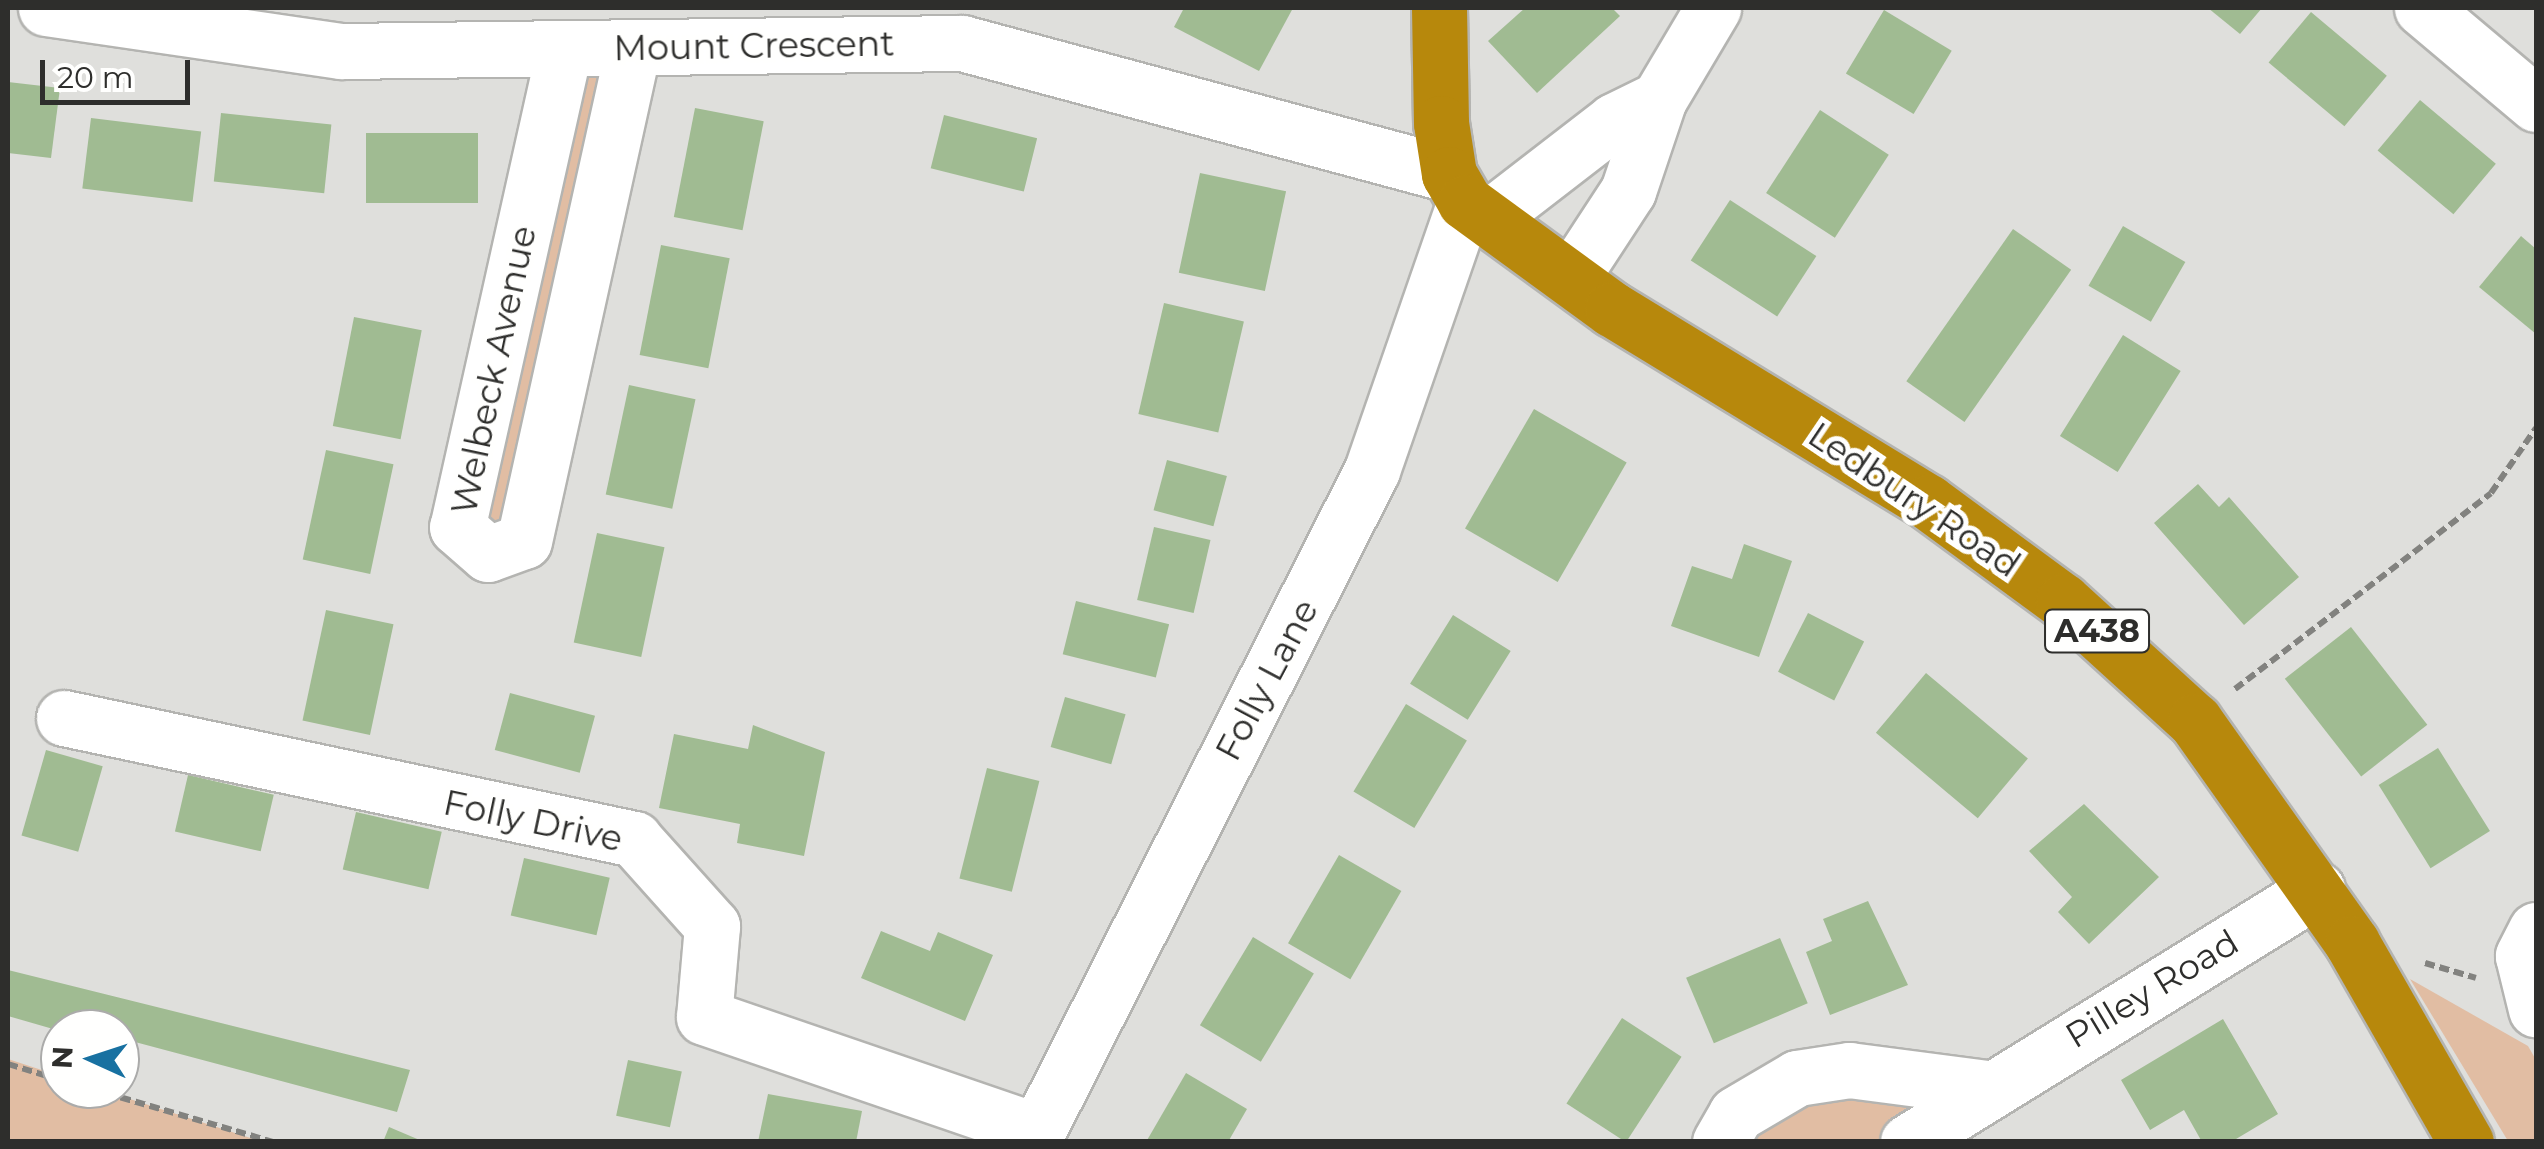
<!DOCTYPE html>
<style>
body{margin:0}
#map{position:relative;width:2544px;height:1149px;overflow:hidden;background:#dfdfdc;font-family:Montserrat,sans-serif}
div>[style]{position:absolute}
.green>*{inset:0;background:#e1bda3}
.building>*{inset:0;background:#a0bb92;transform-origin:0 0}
.path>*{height:6px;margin-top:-3px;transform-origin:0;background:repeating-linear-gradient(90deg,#82827f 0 10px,transparent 0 15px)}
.roads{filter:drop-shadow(2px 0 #b4b4b1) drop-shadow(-2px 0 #b4b4b1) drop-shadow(0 2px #b4b4b1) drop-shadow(0 -2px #b4b4b1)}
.minor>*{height:55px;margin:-27.5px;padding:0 27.5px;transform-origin:27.5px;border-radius:27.5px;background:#fff}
.highway>*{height:55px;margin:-27.5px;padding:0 27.5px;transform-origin:27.5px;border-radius:27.5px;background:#b7880c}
span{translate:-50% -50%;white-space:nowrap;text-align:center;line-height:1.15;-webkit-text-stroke:10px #fffffe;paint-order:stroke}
.shield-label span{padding:2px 8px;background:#fffffe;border:2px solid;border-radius:8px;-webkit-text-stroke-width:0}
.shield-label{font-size:32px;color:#2e2e2c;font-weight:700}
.street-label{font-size:35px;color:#2e2e2c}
.frame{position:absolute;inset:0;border:10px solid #2e2e2c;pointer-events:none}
.north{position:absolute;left:40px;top:1009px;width:100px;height:100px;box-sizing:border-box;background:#fffffe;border:2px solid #ababaa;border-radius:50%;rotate:273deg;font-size:28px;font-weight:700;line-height:40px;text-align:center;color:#2e2e2c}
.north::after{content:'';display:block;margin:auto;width:35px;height:45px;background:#1871a1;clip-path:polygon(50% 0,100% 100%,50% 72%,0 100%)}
.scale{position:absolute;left:40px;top:60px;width:150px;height:45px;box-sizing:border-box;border:5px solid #2e2e2c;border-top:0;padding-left:12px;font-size:30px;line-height:35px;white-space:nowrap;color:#2e2e2c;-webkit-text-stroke:8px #fffffe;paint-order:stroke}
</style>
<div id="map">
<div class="green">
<i style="clip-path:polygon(633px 48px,524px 541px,468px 545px,564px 50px)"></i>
<i style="clip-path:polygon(2410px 979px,2528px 1046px,2536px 1060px,2536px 1141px,2508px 1141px)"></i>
<i style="clip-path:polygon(8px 1059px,60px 1076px,60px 1089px,99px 1089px,260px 1141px,8px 1141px)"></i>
<i style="clip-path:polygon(1797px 1078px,1987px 1088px,1908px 1141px,1720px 1142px)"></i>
</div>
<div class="building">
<i style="clip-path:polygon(1184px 8px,1293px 8px,1259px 71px,1174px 27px)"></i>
<i style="clip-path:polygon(1525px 8px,1612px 8px,1620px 16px,1537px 93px,1488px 41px)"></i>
<i style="clip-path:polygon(2208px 8px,2262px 8px,2240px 34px)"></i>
<i style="left:1884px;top:10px;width:79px;height:74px;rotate:31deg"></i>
<i style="left:2311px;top:12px;width:99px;height:66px;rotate:40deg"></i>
<i style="clip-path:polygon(8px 82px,60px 88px,51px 158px,8px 153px)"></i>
<i style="left:2420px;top:100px;width:99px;height:66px;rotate:40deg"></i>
<i style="left:695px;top:108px;width:70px;height:111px;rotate:11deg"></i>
<i style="left:1820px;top:110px;width:82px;height:99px;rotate:33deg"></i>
<i style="left:221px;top:113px;width:111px;height:69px;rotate:6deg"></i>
<i style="left:944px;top:115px;width:96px;height:55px;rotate:14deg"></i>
<i style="left:91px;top:118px;width:111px;height:71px;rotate:7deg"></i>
<i style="left:366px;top:133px;width:112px;height:70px"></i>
<i style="left:1200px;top:173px;width:88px;height:102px;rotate:12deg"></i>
<i style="left:1730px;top:200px;width:103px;height:72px;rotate:33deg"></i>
<i style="left:2123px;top:226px;width:72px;height:69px;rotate:30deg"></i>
<i style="left:2013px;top:229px;width:71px;height:186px;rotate:35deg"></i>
<i style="clip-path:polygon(2521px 236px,2536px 249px,2536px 334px,2479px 287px)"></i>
<i style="left:661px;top:245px;width:70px;height:112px;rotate:11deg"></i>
<i style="left:1164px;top:303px;width:82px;height:114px;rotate:13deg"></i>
<i style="left:354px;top:317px;width:69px;height:111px;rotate:11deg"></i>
<i style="left:2123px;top:335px;width:68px;height:119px;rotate:32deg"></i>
<i style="left:629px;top:385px;width:68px;height:112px;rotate:12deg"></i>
<i style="left:1534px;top:409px;width:107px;height:138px;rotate:30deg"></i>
<i style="left:326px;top:450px;width:69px;height:112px;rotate:12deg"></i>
<i style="left:1167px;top:460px;width:62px;height:52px;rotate:15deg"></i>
<i style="clip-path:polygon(2198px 484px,2219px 507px,2229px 497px,2299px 577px,2244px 625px,2154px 523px)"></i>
<i style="left:1154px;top:527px;width:58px;height:75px;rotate:13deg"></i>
<i style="left:597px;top:533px;width:69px;height:112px;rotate:12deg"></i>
<i style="clip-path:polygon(1744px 544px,1792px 561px,1759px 657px,1671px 626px,1692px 566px,1732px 579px)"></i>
<i style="left:1076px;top:601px;width:96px;height:55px;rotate:14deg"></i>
<i style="left:326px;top:610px;width:69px;height:113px;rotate:12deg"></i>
<i style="left:1808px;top:613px;width:63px;height:66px;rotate:27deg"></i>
<i style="left:1453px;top:615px;width:68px;height:81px;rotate:32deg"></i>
<i style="left:2351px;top:627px;width:124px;height:84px;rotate:52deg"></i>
<i style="left:1926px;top:673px;width:133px;height:78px;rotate:40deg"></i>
<i style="left:510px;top:693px;width:88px;height:59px;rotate:15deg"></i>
<i style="left:1065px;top:697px;width:63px;height:52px;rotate:16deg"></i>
<i style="left:1406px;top:704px;width:71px;height:102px;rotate:31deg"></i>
<i style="clip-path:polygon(753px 725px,825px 752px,804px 856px,737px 843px,740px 824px,659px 808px,674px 734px,748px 749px)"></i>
<i style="left:2438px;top:748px;width:98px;height:70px;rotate:58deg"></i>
<i style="left:46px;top:750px;width:59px;height:89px;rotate:16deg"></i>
<i style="left:987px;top:768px;width:54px;height:114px;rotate:14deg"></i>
<i style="left:188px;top:775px;width:88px;height:58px;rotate:13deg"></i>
<i style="clip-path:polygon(2084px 804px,2159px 877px,2089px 944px,2058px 912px,2072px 897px,2029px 851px)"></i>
<i style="left:356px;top:812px;width:88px;height:59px;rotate:13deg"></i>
<i style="left:1339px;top:855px;width:72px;height:102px;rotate:30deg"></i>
<i style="left:524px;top:858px;width:88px;height:59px;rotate:13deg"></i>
<i style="clip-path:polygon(1868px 901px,1908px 985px,1830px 1015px,1806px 952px,1832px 941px,1823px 919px)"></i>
<i style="clip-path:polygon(881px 931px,930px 951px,938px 932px,993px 955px,965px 1021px,861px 978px)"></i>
<i style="left:1253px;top:937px;width:71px;height:103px;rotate:31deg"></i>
<i style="left:1780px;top:938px;width:71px;height:102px;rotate:67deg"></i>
<i style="clip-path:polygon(8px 970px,410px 1070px,397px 1112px,120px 1038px,120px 1029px,60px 1031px,8px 1016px)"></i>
<i style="left:1622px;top:1018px;width:71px;height:102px;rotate:33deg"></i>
<i style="clip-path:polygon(2223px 1019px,2278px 1114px,2231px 1142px,2202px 1142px,2184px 1110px,2150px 1130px,2121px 1080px)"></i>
<i style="left:628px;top:1060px;width:55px;height:57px;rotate:12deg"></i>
<i style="clip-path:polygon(1186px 1073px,1247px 1109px,1228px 1142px,1146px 1142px)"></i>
<i style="clip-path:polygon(768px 1094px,862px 1111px,856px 1142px,758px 1142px)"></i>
<i style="clip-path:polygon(389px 1127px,422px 1141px,422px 1142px,383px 1142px)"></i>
</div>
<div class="path">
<i style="left:2235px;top:689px;width:322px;rotate:-37.4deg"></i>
<i style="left:2491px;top:493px;width:79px;rotate:-55.3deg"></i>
<i style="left:2425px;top:963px;width:53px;rotate:16.4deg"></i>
<i style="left:8px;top:1064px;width:54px;rotate:17.1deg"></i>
<i style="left:92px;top:1089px;width:189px;rotate:16.3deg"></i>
</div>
<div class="roads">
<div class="minor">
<i style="left:46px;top:8px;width:298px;rotate:8.3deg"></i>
<i style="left:341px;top:51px;width:621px;rotate:-0.74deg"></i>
<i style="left:962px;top:43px;width:504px;rotate:15.06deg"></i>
<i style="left:2422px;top:8px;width:149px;rotate:40.1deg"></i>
<i style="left:564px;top:50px;width:489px;rotate:102.6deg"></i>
<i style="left:457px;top:527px;width:41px;rotate:41.1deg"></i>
<i style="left:488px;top:554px;width:38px;rotate:-20deg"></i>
<i style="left:524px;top:541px;width:505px;rotate:-77.53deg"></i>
<i style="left:1486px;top:220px;width:162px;rotate:-37.7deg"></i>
<i style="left:1614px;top:121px;width:50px;rotate:-26.1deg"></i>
<i style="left:1571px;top:278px;width:104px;rotate:-56.8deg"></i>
<i style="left:1628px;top:191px;width:97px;rotate:-71.4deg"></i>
<i style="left:1659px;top:99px;width:106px;rotate:-59.3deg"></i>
<i style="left:64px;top:718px;width:583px;rotate:11.98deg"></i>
<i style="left:634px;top:839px;width:117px;rotate:48.1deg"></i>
<i style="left:712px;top:926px;width:91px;rotate:95deg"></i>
<i style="left:704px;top:1017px;width:352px;rotate:18.9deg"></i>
<i style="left:2536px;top:930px;width:29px;rotate:117deg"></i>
<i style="left:2523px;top:956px;width:55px;rotate:76.2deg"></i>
<i style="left:1032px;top:1142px;width:753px;rotate:-63.16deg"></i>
<i style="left:1372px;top:470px;width:284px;rotate:-70.9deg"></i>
<i style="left:1720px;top:1142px;width:32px;rotate:-60deg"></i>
<i style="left:1736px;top:1114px;width:71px;rotate:-30.5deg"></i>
<i style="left:1797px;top:1078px;width:53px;rotate:-8.7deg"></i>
<i style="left:1849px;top:1070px;width:139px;rotate:7.4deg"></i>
<i style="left:1908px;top:1142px;width:481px;rotate:-31.7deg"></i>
</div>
<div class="highway">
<i style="left:1439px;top:8px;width:115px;rotate:89deg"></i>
<i style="left:1441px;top:123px;width:52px;rotate:81.1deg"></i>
<i style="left:1449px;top:174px;width:32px;rotate:60deg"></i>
<i style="left:1465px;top:202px;width:182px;rotate:36.1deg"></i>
<i style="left:1612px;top:309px;width:370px;rotate:31.4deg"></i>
<i style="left:1928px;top:502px;width:167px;rotate:36.3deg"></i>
<i style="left:2063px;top:601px;width:178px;rotate:42.3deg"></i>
<i style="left:2195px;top:721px;width:272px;rotate:54.7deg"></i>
<i style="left:2352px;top:943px;width:229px;rotate:60.2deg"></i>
</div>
</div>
<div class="shield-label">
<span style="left:2097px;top:631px">A438</span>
</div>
<div class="street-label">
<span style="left:754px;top:46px;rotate:-1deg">Mount Crescent</span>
<span style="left:494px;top:370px;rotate:-78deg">Welbeck Avenue</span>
<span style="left:1914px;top:500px;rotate:34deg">Ledbury Road</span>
<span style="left:1267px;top:680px;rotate:-62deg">Folly Lane</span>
<span style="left:533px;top:821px;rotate:12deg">Folly Drive</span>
<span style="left:2152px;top:989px;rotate:-31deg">Pilley Road</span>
</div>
<div class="frame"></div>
<div class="north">N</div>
<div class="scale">20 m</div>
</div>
